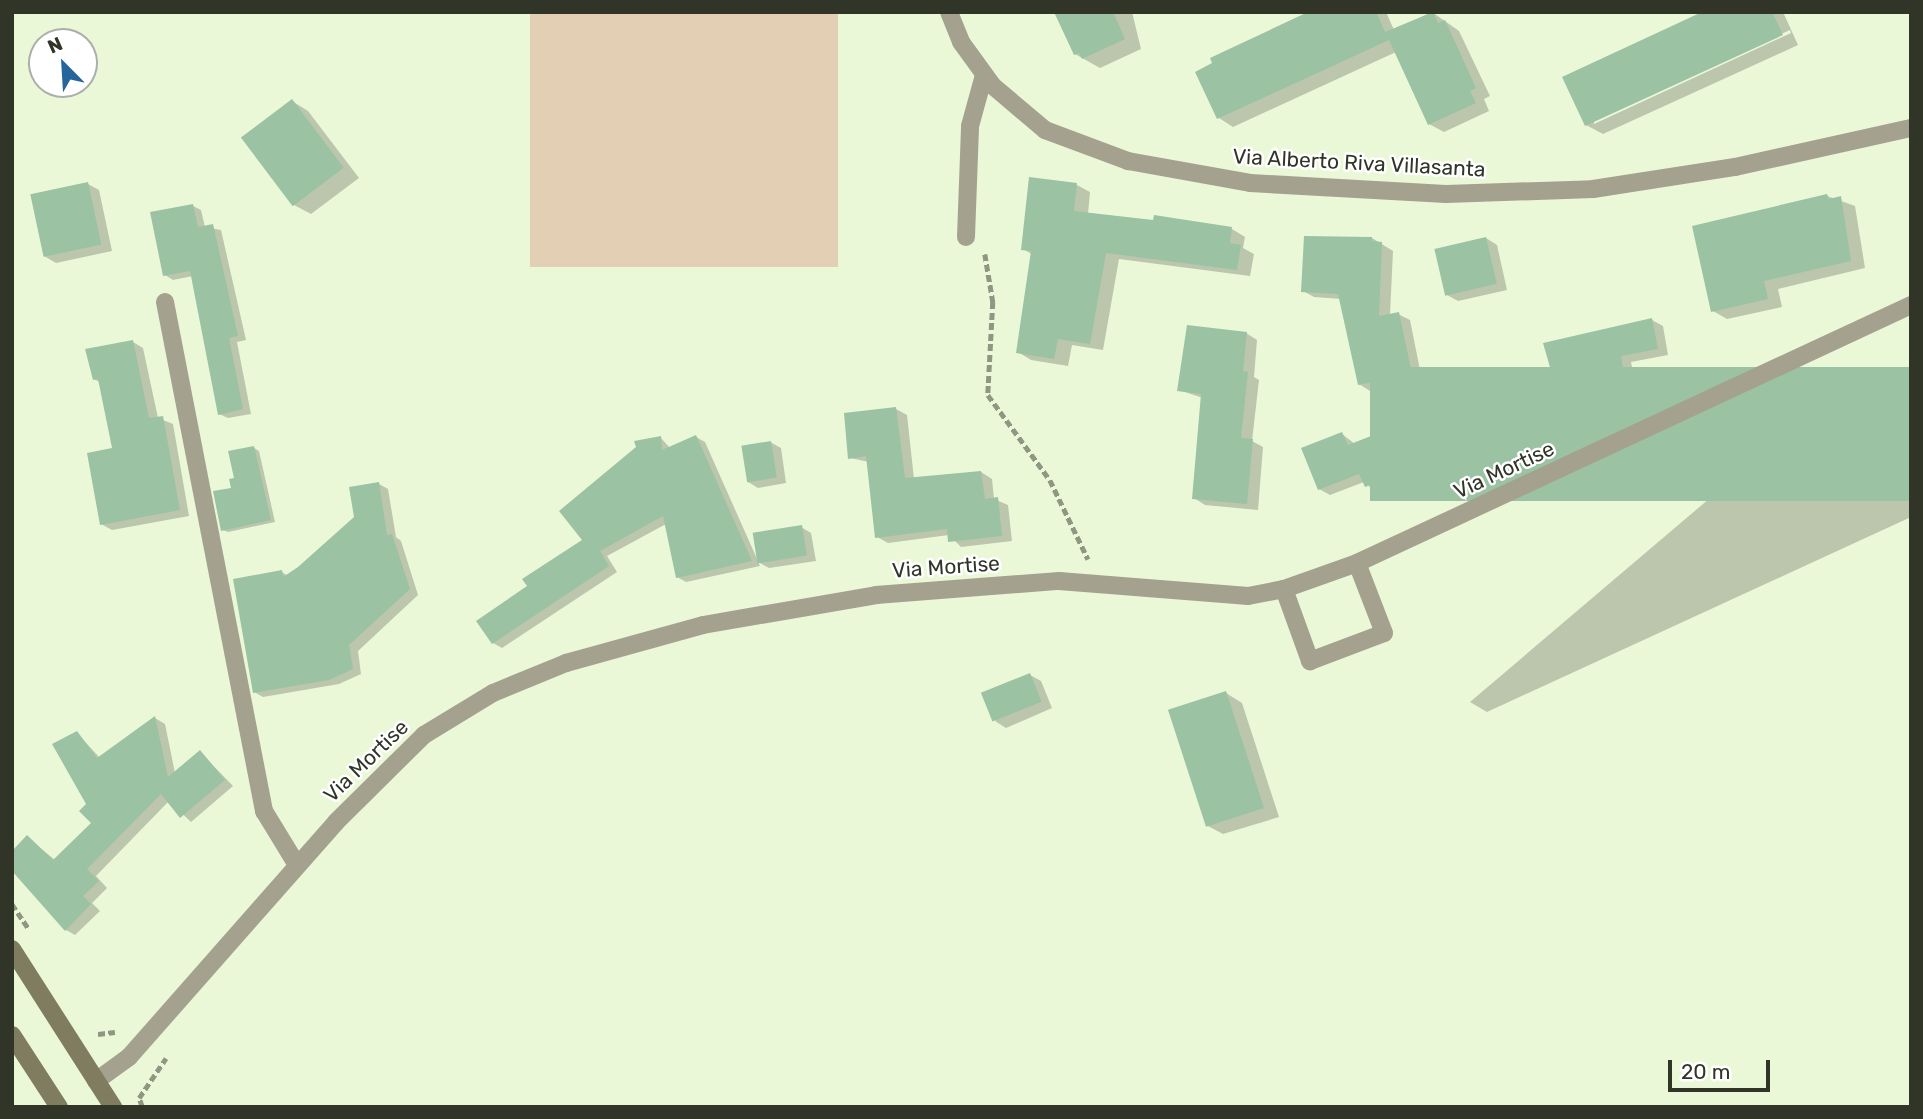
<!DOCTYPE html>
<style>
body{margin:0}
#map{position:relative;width:1923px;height:1119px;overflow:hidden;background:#eaf8d8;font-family:Rubik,sans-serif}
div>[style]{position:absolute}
.green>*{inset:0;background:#e3cfb3;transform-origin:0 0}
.shadow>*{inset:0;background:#0003}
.building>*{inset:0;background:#9bc2a2;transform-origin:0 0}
.path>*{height:4.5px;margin-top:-2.25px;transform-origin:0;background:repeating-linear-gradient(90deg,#8e9781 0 7px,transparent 0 10.5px)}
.service>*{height:18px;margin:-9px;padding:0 9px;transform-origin:9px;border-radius:9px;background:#a4a28f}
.minor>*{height:18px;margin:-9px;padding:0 9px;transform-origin:9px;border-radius:9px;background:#a4a28f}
.secondary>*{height:18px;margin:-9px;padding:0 9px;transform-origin:9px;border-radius:9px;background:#7f7c5f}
span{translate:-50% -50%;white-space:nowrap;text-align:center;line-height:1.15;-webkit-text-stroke:5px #fff;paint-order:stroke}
.street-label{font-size:21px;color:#303528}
.frame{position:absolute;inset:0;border:14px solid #303528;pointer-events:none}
.north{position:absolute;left:28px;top:28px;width:70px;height:70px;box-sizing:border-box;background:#fff;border:2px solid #acaea9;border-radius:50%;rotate:336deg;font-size:19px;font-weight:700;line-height:28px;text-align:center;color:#303528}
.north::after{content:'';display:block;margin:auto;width:24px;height:32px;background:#26659b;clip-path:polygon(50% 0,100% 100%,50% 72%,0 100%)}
.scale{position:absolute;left:1668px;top:1060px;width:102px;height:32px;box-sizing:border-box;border:4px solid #303528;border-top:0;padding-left:9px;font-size:21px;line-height:24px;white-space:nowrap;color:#303528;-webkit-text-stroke:5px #fff;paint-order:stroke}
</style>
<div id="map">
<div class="green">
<i style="left:530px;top:12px;width:308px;height:255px"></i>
</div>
<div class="shadow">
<i style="clip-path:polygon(1056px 12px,1132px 12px,1141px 49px,1100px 68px,1075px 54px)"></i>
<i style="clip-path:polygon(1312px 12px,1386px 12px,1394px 30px,1432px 12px,1459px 31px,1490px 96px,1484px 99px,1489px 111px,1444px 132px,1429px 124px,1396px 52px,1233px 127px,1219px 118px)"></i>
<i style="clip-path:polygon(evenodd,1706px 12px,1783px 12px,1798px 45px,1603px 134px,1586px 125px,1706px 12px,1790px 30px,1791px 33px,1594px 124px,1594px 120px,1790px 30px)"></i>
<i style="clip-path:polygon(292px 101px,308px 111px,359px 178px,311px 214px,294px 205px)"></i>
<i style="clip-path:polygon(88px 184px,99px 190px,112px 251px,56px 263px,44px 256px)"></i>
<i style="clip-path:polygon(1077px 185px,1090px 192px,1088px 214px,1232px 229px,1245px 237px,1243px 248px,1254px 254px,1250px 276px,1119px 259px,1103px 350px,1072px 345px,1068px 366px,1031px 360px,1018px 352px,1033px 255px,1023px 249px)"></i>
<i style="clip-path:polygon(1827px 196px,1855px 206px,1865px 268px,1778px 289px,1782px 307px,1727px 319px,1713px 311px)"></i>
<i style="clip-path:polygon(193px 206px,201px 210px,205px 227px,221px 230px,246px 340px,237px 342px,251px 414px,228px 418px,219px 414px,193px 276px,173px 280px,165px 275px)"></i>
<i style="clip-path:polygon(1372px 238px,1393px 251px,1390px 315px,1398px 314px,1410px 320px,1422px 380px,1370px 391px,1359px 384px,1341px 299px,1314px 297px,1303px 291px)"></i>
<i style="clip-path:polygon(1486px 238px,1497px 245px,1507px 290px,1458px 301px,1447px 295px)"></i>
<i style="clip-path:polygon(1652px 320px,1663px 326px,1668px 355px,1631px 362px,1635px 381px,1569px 393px,1558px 386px)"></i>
<i style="clip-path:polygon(1246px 333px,1257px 340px,1254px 377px,1259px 380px,1252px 441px,1263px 447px,1258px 510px,1205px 505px,1194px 498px,1203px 398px,1179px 390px)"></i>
<i style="clip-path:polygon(133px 342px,143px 348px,158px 418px,173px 424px,189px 516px,112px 530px,101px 524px,114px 449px,101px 383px,94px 379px)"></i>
<i style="clip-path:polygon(1911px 366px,1911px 517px,1487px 712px,1470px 702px,1810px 413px)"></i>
<i style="clip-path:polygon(1534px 375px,1545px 382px,1551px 412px,1492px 424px,1481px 418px)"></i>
<i style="clip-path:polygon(896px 409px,907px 415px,914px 479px,981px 472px,992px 479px,994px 499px,1008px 505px,1012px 541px,961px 547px,949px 535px,888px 543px,877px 537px,869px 462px,850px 458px)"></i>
<i style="clip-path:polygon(1389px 431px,1400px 438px,1416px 478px,1377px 493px,1364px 482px,1330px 495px,1319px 489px,1342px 434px,1355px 444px)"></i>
<i style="clip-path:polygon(696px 437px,705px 442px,758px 561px,801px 527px,811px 533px,816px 561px,769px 568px,758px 562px,760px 566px,686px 582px,677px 577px,666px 524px,607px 556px,617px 572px,502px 648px,493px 643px,529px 587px,584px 540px,661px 438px,670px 448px)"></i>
<i style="clip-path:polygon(770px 442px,781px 448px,786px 483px,758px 488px,748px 482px)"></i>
<i style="clip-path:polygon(254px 448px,259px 451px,275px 522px,228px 532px,223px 530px,233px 489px)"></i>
<i style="clip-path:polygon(379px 484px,388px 489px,396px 537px,401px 541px,418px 595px,358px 651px,361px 674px,339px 684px,263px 697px,254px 692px,282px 572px,288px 576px,356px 518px)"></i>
<i style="clip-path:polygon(1030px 675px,1041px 681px,1052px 708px,1006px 728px,995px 721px)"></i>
<i style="clip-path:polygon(1226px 693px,1242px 703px,1279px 817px,1223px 834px,1206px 825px)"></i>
<i style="clip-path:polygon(155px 718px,165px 724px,175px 773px,200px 752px,233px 786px,191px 822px,169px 801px,96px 876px,107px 888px,92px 903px,100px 911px,75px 935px,66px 930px,27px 837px,55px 860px,93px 823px,77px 733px,100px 758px)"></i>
</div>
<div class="building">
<i style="clip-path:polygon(1054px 12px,1113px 12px,1125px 39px,1082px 59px,1079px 53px,1074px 55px)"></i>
<i style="clip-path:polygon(1308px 12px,1376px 12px,1385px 32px,1433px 12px,1438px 23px,1445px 20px,1476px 88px,1470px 91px,1476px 103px,1428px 125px,1389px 40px,1217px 119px,1195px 72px,1212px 63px,1210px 58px)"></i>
<i style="clip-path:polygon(1702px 12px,1772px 12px,1783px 35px,1585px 126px,1562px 77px)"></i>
<i style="left:292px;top:99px;width:86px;height:64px;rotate:53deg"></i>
<i style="clip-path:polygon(1029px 177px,1077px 183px,1074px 211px,1153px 220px,1154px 215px,1232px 227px,1230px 243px,1241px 245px,1237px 270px,1106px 253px,1090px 344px,1058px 339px,1054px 359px,1016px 353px,1031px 251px,1021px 250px)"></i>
<i style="left:88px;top:182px;width:64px;height:59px;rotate:78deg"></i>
<i style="clip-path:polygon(1827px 194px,1829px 199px,1841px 196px,1851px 261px,1764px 281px,1768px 299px,1711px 312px,1692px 226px)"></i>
<i style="clip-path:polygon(193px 204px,198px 227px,213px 224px,238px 336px,229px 338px,243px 409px,218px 415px,190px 271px,163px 276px,150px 212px)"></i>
<i style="clip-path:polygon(1304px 236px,1372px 237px,1372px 241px,1382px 242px,1379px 316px,1399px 312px,1412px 374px,1358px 385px,1338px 294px,1301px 292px)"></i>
<i style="left:1486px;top:237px;width:48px;height:53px;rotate:77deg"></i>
<i style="clip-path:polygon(1652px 318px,1658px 349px,1621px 356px,1624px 375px,1556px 388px,1543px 343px)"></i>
<i style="clip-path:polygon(1187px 325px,1247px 332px,1243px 371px,1248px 372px,1241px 438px,1253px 439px,1247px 504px,1192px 499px,1201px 394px,1177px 391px)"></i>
<i style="clip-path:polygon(133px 340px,149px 418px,163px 416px,180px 510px,100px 525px,87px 453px,112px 448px,98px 379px,93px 380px,85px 349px)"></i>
<i style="left:1911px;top:367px;width:134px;height:541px;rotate:90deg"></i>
<i style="clip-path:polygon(1534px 373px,1541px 406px,1480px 419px,1475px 396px)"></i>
<i style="clip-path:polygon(896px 407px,905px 478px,981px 471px,985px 499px,998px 497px,1002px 536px,948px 542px,947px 529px,875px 538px,866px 456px,848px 459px,844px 413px)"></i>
<i style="clip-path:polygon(1389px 429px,1406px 472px,1365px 487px,1359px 474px,1318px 490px,1301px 448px,1342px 432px,1348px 445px)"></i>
<i style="clip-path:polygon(696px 435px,752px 561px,676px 578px,663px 516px,600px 551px,609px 566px,492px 644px,476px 621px,527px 586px,522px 579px,582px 540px,559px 511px,636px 447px,634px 441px,661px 436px,662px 450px)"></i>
<i style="left:771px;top:441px;width:37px;height:30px;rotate:81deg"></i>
<i style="clip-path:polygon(254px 446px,271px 520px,221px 531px,213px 491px,231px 488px,229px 479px,234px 478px,228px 451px)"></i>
<i style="clip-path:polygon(379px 482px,387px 535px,392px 534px,410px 589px,349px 645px,353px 669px,329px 680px,253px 693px,233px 579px,282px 570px,283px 577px,298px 567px,354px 517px,349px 487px)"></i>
<i style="left:802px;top:525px;width:31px;height:50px;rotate:81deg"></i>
<i style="left:1030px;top:673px;width:31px;height:53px;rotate:68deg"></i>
<i style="left:1226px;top:691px;width:123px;height:61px;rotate:72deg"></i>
<i style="clip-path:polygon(155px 716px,168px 777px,200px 750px,225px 780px,180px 818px,161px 794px,87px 869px,99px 881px,83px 896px,91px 904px,65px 931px,12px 871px,12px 851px,27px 835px,53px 860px,91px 823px,79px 811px,86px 804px,52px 744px,77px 731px,97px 758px)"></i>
</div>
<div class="path">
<i style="left:985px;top:254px;width:49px;rotate:80.5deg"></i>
<i style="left:993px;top:302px;width:93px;rotate:93.1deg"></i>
<i style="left:988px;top:395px;width:105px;rotate:53.9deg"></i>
<i style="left:1050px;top:480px;width:88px;rotate:64.3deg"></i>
<i style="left:12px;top:904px;width:29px;rotate:56deg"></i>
<i style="left:98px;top:1034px;width:17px;rotate:-7deg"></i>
<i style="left:142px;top:1107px;width:9px;rotate:-108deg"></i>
<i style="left:139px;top:1098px;width:48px;rotate:-56deg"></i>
</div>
<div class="service">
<i style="left:966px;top:237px;width:111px;rotate:-87.9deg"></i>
<i style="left:970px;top:126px;width:53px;rotate:-74.6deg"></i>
<i style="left:1284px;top:589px;width:77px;rotate:70.1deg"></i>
<i style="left:1310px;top:661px;width:79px;rotate:-20.7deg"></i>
<i style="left:1384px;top:633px;width:75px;rotate:-111.1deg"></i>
</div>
<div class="minor">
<i style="left:949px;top:12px;width:32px;rotate:68deg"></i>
<i style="left:961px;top:42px;width:54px;rotate:54deg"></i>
<i style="left:993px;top:86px;width:68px;rotate:40.2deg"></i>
<i style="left:1045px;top:130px;width:89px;rotate:20.5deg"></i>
<i style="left:1128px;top:161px;width:124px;rotate:10.2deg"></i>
<i style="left:1250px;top:183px;width:196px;rotate:3.2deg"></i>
<i style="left:1446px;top:194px;width:147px;rotate:-1.9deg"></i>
<i style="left:1593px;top:189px;width:144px;rotate:-8.8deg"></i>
<i style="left:1735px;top:167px;width:180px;rotate:-12.5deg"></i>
<i style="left:165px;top:302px;width:519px;rotate:78.99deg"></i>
<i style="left:264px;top:811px;width:63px;rotate:58.6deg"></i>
<i style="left:96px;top:1081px;width:41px;rotate:-36deg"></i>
<i style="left:129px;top:1057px;width:313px;rotate:-48.6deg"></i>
<i style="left:336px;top:822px;width:124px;rotate:-44.7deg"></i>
<i style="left:424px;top:735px;width:81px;rotate:-31.3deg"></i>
<i style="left:493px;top:693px;width:79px;rotate:-22.3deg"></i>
<i style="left:566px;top:663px;width:142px;rotate:-15.5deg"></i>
<i style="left:703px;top:625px;width:176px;rotate:-9.8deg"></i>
<i style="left:876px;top:595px;width:184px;rotate:-4.4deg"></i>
<i style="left:1059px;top:581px;width:190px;rotate:4.5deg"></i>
<i style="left:1248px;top:596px;width:37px;rotate:-11deg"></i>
<i style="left:1284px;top:589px;width:77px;rotate:-19.6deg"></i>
<i style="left:1357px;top:563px;width:611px;rotate:-24.97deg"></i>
</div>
<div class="secondary">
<i style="left:12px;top:949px;width:188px;rotate:57.4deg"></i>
<i style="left:12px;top:1035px;width:86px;rotate:56.9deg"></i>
</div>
<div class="street-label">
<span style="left:1359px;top:163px;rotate:3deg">Via Alberto Riva Villasanta</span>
<span style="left:1504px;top:470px;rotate:-25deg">Via Mortise</span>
<span style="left:946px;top:567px;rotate:-4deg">Via Mortise</span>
<span style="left:366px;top:761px;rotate:-44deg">Via Mortise</span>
</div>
<div class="frame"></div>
<div class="north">N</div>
<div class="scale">20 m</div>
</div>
